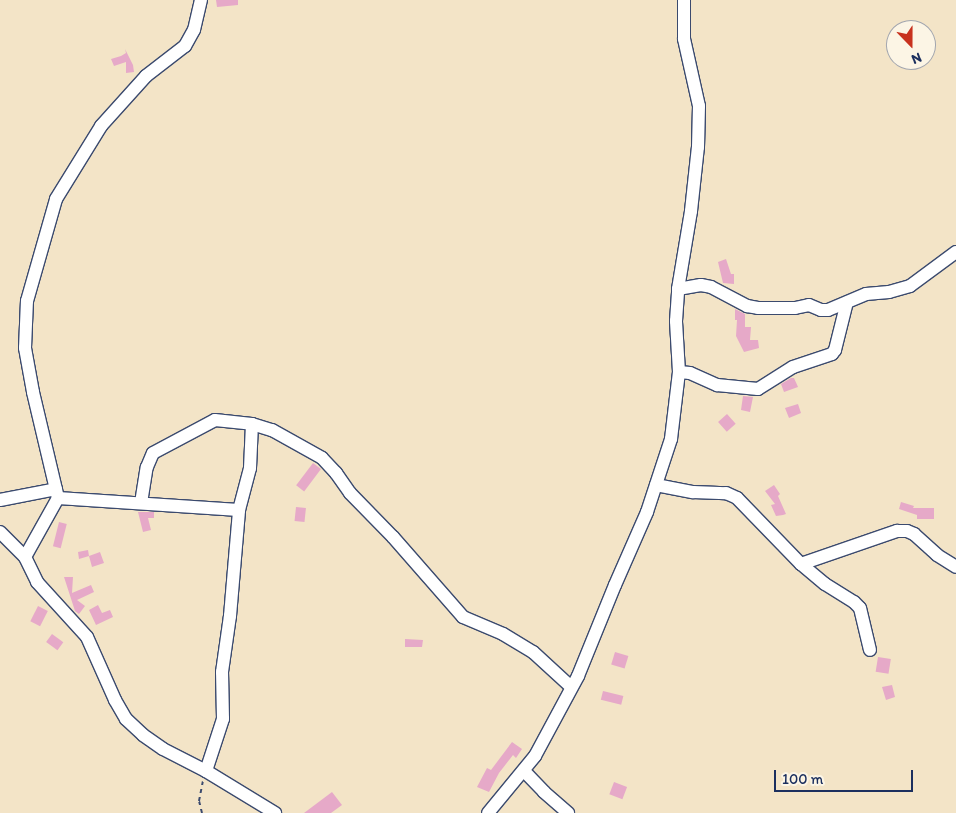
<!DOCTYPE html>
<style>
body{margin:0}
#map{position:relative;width:956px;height:813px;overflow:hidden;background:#f3e4c7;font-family:Itim,sans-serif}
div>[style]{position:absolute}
.building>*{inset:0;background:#e6a9c8;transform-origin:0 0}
.path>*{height:2px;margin-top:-1px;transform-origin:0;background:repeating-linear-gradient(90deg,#3b4a6e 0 4px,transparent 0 8px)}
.roads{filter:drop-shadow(1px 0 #3b4a6e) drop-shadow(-1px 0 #3b4a6e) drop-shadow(0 1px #3b4a6e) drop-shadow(0 -1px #3b4a6e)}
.minor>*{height:12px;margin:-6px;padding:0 6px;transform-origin:6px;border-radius:6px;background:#fff}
span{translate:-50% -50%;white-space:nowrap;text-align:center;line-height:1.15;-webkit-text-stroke:4px #fcf5e5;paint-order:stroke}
.north{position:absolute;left:886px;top:20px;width:50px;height:50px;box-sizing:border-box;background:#fcf5e5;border:1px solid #a2a6af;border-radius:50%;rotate:158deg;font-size:14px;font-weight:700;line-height:20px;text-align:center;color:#1b2f5e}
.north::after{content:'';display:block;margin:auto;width:18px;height:22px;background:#c8321e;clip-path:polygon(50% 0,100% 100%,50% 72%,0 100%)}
.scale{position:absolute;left:774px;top:770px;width:139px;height:22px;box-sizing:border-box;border:2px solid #1b2f5e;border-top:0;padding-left:6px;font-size:15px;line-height:18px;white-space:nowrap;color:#1b2f5e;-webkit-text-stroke:4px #fcf5e5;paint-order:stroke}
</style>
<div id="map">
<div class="building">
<i style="clip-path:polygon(216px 0,238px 0,238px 5px,217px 7px)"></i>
<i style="clip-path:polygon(125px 49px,133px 65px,134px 72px,126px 73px,126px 62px,114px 66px,111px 59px,121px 56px,126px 53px)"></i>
<i style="clip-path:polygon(726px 259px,731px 274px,734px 274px,734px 284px,723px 283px,718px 262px)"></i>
<i style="clip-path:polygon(735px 309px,745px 314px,745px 327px,751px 327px,750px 340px,758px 340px,759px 348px,744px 352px,736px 336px,737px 320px,735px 320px)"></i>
<i style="clip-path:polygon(791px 378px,794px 378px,798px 387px,784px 392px,781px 384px)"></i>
<i style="clip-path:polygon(743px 396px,753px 397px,750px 412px,741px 410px)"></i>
<i style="clip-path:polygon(798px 404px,801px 413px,789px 418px,785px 408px)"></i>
<i style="left:727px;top:414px;width:13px;height:12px;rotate:48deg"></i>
<i style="left:313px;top:463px;width:10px;height:28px;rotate:37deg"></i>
<i style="clip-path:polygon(774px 485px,780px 494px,778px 496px,786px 514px,783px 515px,776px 516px,771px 505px,775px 504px,765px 491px)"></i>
<i style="clip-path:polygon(901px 502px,914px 506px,913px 508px,934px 508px,934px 519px,917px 519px,917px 515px,899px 509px)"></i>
<i style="left:296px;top:507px;width:10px;height:14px;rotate:6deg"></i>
<i style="clip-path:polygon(138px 512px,154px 512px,154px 518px,148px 518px,151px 530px,143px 532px)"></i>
<i style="left:59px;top:522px;width:8px;height:25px;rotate:14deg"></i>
<i style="clip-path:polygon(88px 550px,89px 556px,100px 552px,104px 563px,92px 567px,89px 556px,79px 559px,78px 552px)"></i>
<i style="clip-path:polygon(64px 577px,73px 577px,72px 593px,91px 585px,94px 592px,77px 600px,85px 606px,79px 614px,75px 611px)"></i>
<i style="clip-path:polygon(98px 605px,102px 613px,110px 610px,113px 617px,96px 625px,89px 610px)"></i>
<i style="left:38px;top:606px;width:11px;height:17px;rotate:27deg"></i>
<i style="left:52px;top:634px;width:14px;height:10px;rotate:36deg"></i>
<i style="clip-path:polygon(405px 639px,423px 640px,422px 647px,405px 647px)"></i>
<i style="left:615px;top:652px;width:14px;height:13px;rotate:17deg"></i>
<i style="left:878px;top:657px;width:13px;height:15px;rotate:9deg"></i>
<i style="clip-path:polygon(892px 685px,895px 697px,886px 700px,882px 687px)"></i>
<i style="left:603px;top:691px;width:21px;height:9px;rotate:14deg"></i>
<i style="clip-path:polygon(512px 742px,522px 749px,516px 758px,513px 755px,499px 773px,489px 792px,477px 787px,487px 768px,491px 770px)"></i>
<i style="left:614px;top:782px;width:14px;height:13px;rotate:21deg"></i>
<i style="clip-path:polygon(332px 792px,342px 805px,331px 813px,304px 813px)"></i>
</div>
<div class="path">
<i style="left:202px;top:813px;width:12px;rotate:-104deg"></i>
<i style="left:199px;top:801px;width:20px;rotate:-79deg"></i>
</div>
<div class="roads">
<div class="minor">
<i style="left:678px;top:289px;width:23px;rotate:-10deg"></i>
<i style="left:701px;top:285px;width:10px;rotate:11deg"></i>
<i style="left:711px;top:287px;width:41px;rotate:27.8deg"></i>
<i style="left:747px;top:306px;width:11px;rotate:10deg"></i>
<i style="left:758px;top:308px;width:37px"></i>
<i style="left:795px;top:308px;width:14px;rotate:-12deg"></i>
<i style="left:809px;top:305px;width:13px;rotate:23deg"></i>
<i style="left:821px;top:310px;width:7px"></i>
<i style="left:828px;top:310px;width:41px;rotate:-22.8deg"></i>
<i style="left:866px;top:294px;width:23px;rotate:-5deg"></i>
<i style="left:889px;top:292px;width:22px;rotate:-16deg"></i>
<i style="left:910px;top:286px;width:57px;rotate:-36.5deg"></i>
<i style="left:679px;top:372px;width:11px;rotate:5deg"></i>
<i style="left:690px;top:373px;width:30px;rotate:24deg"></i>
<i style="left:717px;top:385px;width:41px;rotate:5.6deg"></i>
<i style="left:758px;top:389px;width:41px;rotate:-32.2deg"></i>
<i style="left:793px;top:367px;width:41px;rotate:-18.4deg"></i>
<i style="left:832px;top:354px;width:5px;rotate:-53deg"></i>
<i style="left:835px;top:350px;width:49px;rotate:-76deg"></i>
<i style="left:656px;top:485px;width:38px;rotate:11deg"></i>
<i style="left:693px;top:492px;width:33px;rotate:2deg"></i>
<i style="left:726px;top:493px;width:12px;rotate:24deg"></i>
<i style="left:737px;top:498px;width:92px;rotate:45.9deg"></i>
<i style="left:801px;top:564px;width:31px;rotate:40deg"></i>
<i style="left:825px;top:584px;width:34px;rotate:32deg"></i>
<i style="left:854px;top:602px;width:8px;rotate:45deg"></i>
<i style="left:860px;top:608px;width:43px;rotate:76.6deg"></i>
<i style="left:58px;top:498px;width:181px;rotate:3.8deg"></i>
<i style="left:239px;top:510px;width:43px;rotate:-75.3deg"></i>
<i style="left:250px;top:468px;width:44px;rotate:-87.4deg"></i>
<i style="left:252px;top:424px;width:21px;rotate:17deg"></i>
<i style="left:272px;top:430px;width:57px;rotate:29.2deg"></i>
<i style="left:322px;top:458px;width:21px;rotate:47deg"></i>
<i style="left:336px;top:473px;width:24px;rotate:55deg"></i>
<i style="left:350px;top:493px;width:62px;rotate:45.7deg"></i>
<i style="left:393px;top:537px;width:106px;rotate:48.8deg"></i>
<i style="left:463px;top:617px;width:43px;rotate:23deg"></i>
<i style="left:503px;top:634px;width:35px;rotate:31deg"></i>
<i style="left:533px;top:652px;width:52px;rotate:42.6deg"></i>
<i style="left:0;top:500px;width:57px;rotate:-11.1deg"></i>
<i style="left:141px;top:503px;width:36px;rotate:-81deg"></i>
<i style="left:147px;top:467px;width:15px;rotate:-67deg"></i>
<i style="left:153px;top:453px;width:70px;rotate:-28deg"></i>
<i style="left:215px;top:420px;width:37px;rotate:6deg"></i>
<i style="left:0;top:532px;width:35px;rotate:45deg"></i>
<i style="left:25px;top:557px;width:28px;rotate:64deg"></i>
<i style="left:37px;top:582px;width:74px;rotate:47.7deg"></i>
<i style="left:87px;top:637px;width:69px;rotate:66deg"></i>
<i style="left:115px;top:700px;width:22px;rotate:60deg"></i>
<i style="left:126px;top:719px;width:23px;rotate:43deg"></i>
<i style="left:143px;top:735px;width:24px;rotate:35deg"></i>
<i style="left:163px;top:749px;width:48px;rotate:27.1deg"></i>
<i style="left:206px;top:771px;width:81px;rotate:31.3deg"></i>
<i style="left:25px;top:557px;width:68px;rotate:-60.8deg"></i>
<i style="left:58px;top:498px;width:109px;rotate:-103.3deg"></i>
<i style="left:33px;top:392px;width:45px;rotate:-100.3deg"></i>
<i style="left:25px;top:348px;width:47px;rotate:-87.6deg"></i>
<i style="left:27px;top:301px;width:106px;rotate:-74.1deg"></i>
<i style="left:56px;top:199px;width:86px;rotate:-58.3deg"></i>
<i style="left:101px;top:126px;width:67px;rotate:-48deg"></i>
<i style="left:146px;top:76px;width:49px;rotate:-37.6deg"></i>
<i style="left:185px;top:46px;width:18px;rotate:-61deg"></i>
<i style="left:194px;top:30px;width:31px;rotate:-77deg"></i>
<i style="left:801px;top:564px;width:102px;rotate:-19deg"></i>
<i style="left:897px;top:531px;width:10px"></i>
<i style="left:907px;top:531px;width:8px;rotate:23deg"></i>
<i style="left:914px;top:534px;width:31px;rotate:42deg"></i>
<i style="left:937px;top:555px;width:22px;rotate:32deg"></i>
<i style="left:206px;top:771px;width:55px;rotate:-71.9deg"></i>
<i style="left:223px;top:719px;width:47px;rotate:-91.2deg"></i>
<i style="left:222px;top:672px;width:57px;rotate:-81.9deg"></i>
<i style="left:230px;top:616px;width:106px;rotate:-85.1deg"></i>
<i style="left:524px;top:771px;width:29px;rotate:46deg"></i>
<i style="left:544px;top:792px;width:32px;rotate:41deg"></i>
<i style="left:488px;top:813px;width:74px;rotate:-50.5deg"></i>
<i style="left:535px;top:756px;width:91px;rotate:-61.7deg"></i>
<i style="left:578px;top:676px;width:98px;rotate:-67.9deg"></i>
<i style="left:615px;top:585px;width:80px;rotate:-66.3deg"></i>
<i style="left:647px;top:512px;width:77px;rotate:-71.8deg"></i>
<i style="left:671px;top:439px;width:67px;rotate:-83.2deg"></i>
<i style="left:679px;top:372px;width:51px;rotate:-93.4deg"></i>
<i style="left:676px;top:321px;width:32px;rotate:-86deg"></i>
<i style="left:678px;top:289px;width:79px;rotate:-80.5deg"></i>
<i style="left:691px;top:211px;width:64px;rotate:-83.8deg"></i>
<i style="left:698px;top:147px;width:41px;rotate:-88.6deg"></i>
<i style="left:699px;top:106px;width:69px;rotate:-102.6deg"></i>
<i style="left:684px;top:39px;width:39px;rotate:-90deg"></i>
</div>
</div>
<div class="north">N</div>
<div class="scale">100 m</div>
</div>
